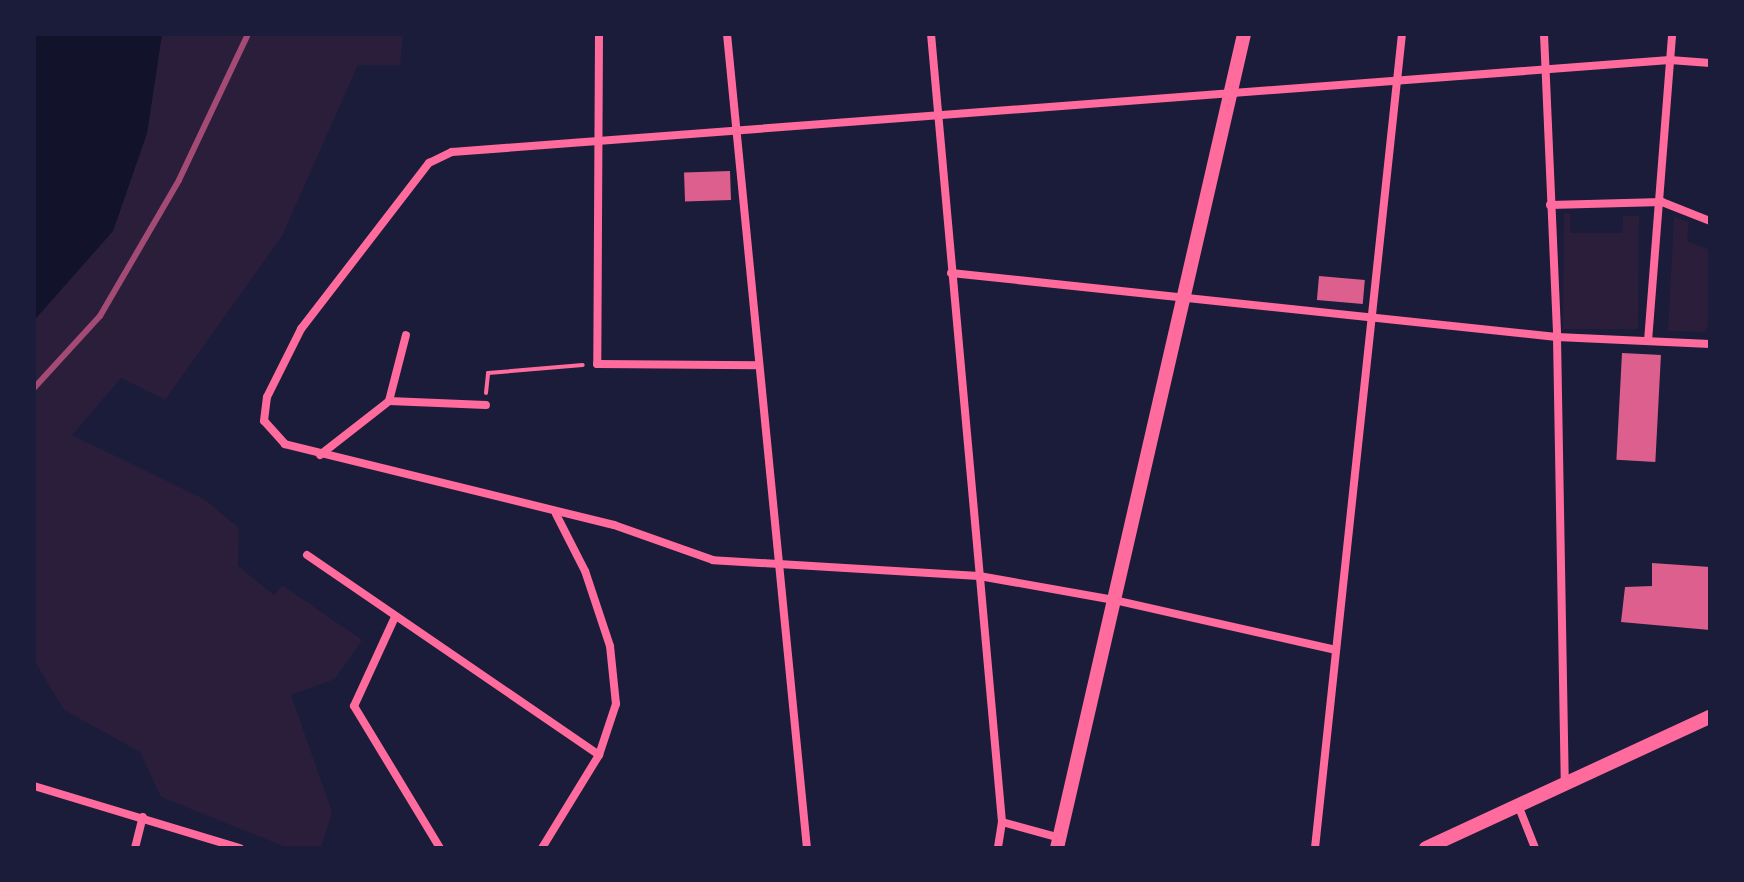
<!DOCTYPE html>
<style>
body{margin:0}
#map{position:relative;width:1744px;height:882px;overflow:hidden;background:#1b1b3a;font-family:"Public Sans",sans-serif}
div>[style]{position:absolute}
.green>*{inset:0;background:#2a1e3b}
.water>*{inset:0;background:#12122b}
.building>*{inset:0;background:#dd5f8e;transform-origin:0 0}
.path>*{height:4px;margin:-2px;padding:0 2px;transform-origin:2px;border-radius:2px;background:#ff6b9d}
.minor>*{height:8px;margin:-4px;padding:0 4px;transform-origin:4px;border-radius:4px;background:#ff6b9d}
.tertiary>*{height:14px;margin:-7px;padding:0 7px;transform-origin:7px;border-radius:7px;background:#ff6b9d}
.rail>*{height:6px;margin:-3px;padding:0 3px;transform-origin:3px;border-radius:3px;background:#a44b75}
span{translate:-50% -50%;white-space:nowrap;text-align:center;line-height:1.15;-webkit-text-stroke:6px #1b1b3a;paint-order:stroke}
.frame{position:absolute;inset:0;border:36px solid #1b1b3a;pointer-events:none}
</style>
<div id="map">
<div class="green">
<i style="clip-path:polygon(162px 34px,403px 34px,400px 65px,358px 65px,282px 236px,165px 400px,121px 378px,72px 435px,204px 499px,239px 528px,238px 566px,274px 595px,282px 585px,362px 640px,335px 679px,291px 695px,332px 812px,321px 848px,288px 848px,161px 797px,140px 752px,64px 710px,34px 660px,34px 321px,113px 231px,147px 133px)"></i>
<i style="clip-path:polygon(1564px 213px,1570px 214px,1570px 233px,1622px 233px,1623px 216px,1639px 216px,1638px 329px,1563px 329px)"></i>
<i style="clip-path:polygon(1674px 217px,1689px 222px,1687px 241px,1710px 250px,1710px 322px,1704px 332px,1668px 331px)"></i>
</div>
<div class="water">
<i style="clip-path:polygon(34px 34px,162px 34px,147px 133px,113px 231px,34px 320px)"></i>
</div>
<div class="building">
<i style="left:730px;top:171px;width:29px;height:46px;rotate:88deg"></i>
<i style="left:1319px;top:276px;width:46px;height:24px;rotate:5deg"></i>
<i style="left:1622px;top:353px;width:39px;height:107px;rotate:3deg"></i>
<i style="clip-path:polygon(1652px 563px,1710px 567px,1710px 630px,1621px 622px,1625px 587px,1652px 586px)"></i>
</div>
<div class="path">
<i style="left:486px;top:393px;width:20px;rotate:-84deg"></i>
<i style="left:488px;top:373px;width:95px;rotate:-4.8deg"></i>
</div>
<div class="minor">
<i style="left:599px;top:34px;width:330px;rotate:90.3deg"></i>
<i style="left:597px;top:364px;width:162px;rotate:0.4deg"></i>
<i style="left:727px;top:34px;width:818px;rotate:84.39deg"></i>
<i style="left:931px;top:34px;width:791px;rotate:84.85deg"></i>
<i style="left:1002px;top:822px;width:26px;rotate:99deg"></i>
<i style="left:1544px;top:34px;width:303px;rotate:87.5deg"></i>
<i style="left:1557px;top:337px;width:447px;rotate:89deg"></i>
<i style="left:1550px;top:205px;width:112px;rotate:-1.5deg"></i>
<i style="left:1662px;top:202px;width:52px;rotate:21.6deg"></i>
<i style="left:951px;top:273px;width:609px;rotate:6.03deg"></i>
<i style="left:1557px;top:337px;width:153px;rotate:2.6deg"></i>
<i style="left:1648px;top:341px;width:308px;rotate:-85.5deg"></i>
<i style="left:389px;top:401px;width:68px;rotate:-75.6deg"></i>
<i style="left:320px;top:455px;width:88px;rotate:-38deg"></i>
<i style="left:389px;top:401px;width:97px;rotate:2.4deg"></i>
<i style="left:307px;top:555px;width:354px;rotate:34.4deg"></i>
<i style="left:395px;top:617px;width:98px;rotate:114.7deg"></i>
<i style="left:354px;top:706px;width:166px;rotate:58.8deg"></i>
<i style="left:1336px;top:650px;width:228px;rotate:-167.3deg"></i>
<i style="left:1114px;top:600px;width:137px;rotate:-169.9deg"></i>
<i style="left:979px;top:576px;width:266px;rotate:-176.6deg"></i>
<i style="left:713px;top:560px;width:105px;rotate:-160.5deg"></i>
<i style="left:614px;top:525px;width:339px;rotate:-166.2deg"></i>
<i style="left:285px;top:444px;width:31px;rotate:-132deg"></i>
<i style="left:264px;top:421px;width:24px;rotate:-83deg"></i>
<i style="left:267px;top:397px;width:76px;rotate:-63.4deg"></i>
<i style="left:301px;top:329px;width:210px;rotate:-52.4deg"></i>
<i style="left:429px;top:163px;width:25px;rotate:-26deg"></i>
<i style="left:452px;top:152px;width:1221px;rotate:-4.32deg"></i>
<i style="left:1670px;top:60px;width:40px;rotate:4.3deg"></i>
<i style="left:34px;top:786px;width:215px;rotate:16.8deg"></i>
<i style="left:1518px;top:805px;width:46px;rotate:68.4deg"></i>
<i style="left:1002px;top:822px;width:60px;rotate:15.4deg"></i>
<i style="left:135px;top:848px;width:32px;rotate:-76deg"></i>
<i style="left:542px;top:848px;width:109px;rotate:-58.5deg"></i>
<i style="left:599px;top:755px;width:54px;rotate:-71.6deg"></i>
<i style="left:616px;top:704px;width:58px;rotate:-95.9deg"></i>
<i style="left:610px;top:646px;width:79px;rotate:-108.4deg"></i>
<i style="left:585px;top:571px;width:64px;rotate:-117deg"></i>
<i style="left:1315px;top:848px;width:819px;rotate:-83.9deg"></i>
</div>
<div class="tertiary">
<i style="left:1057px;top:848px;width:835px;rotate:-77.06deg"></i>
<i style="left:1426px;top:848px;width:313px;rotate:-24.8deg"></i>
</div>
<div class="rail">
<i style="left:34px;top:388px;width:98px;rotate:-47.5deg"></i>
<i style="left:100px;top:316px;width:157px;rotate:-59.8deg"></i>
<i style="left:179px;top:180px;width:161px;rotate:-64.7deg"></i>
</div>
<div class="frame"></div>
</div>
